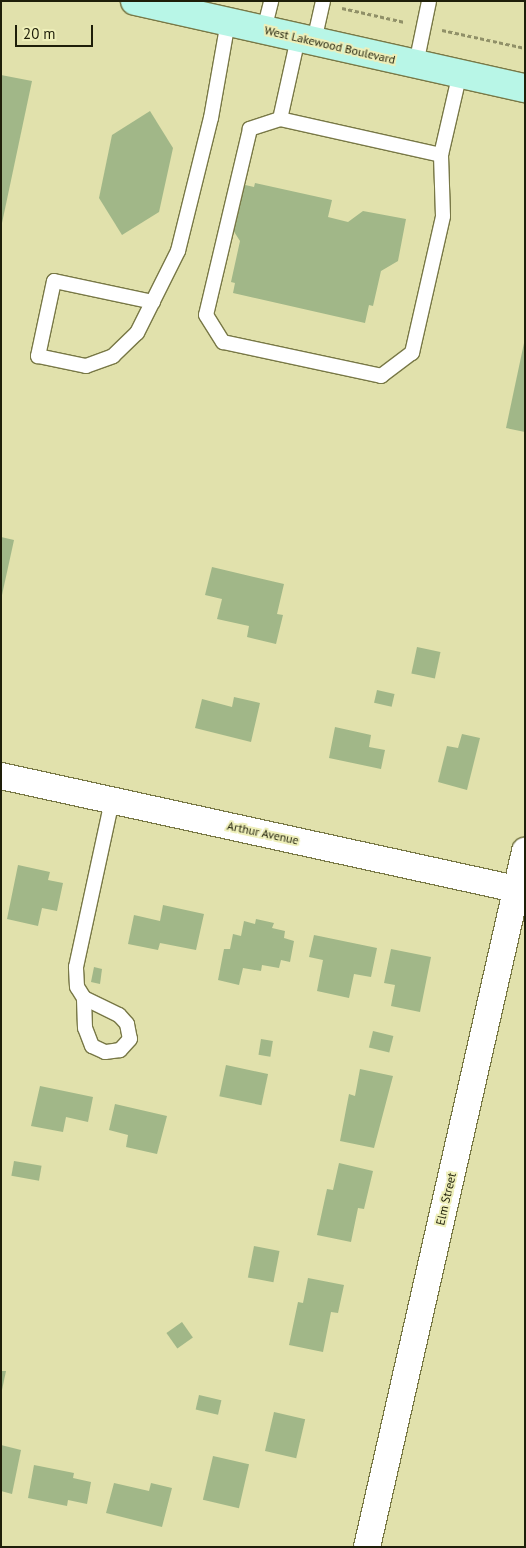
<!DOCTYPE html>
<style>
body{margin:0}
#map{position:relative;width:526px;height:1548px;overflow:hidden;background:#e1e1ac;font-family:"PT Sans",sans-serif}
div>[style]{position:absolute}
.building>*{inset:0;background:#a1b788;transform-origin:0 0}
.path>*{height:3px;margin-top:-1.5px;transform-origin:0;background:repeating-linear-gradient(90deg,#909068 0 4px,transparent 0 6.5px)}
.roads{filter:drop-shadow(1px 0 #787846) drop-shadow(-1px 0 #787846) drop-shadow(0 1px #787846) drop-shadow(0 -1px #787846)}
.lane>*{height:14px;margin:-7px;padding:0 7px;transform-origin:7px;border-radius:7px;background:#fff}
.street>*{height:26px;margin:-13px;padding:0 13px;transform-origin:13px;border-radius:13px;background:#fff}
.secondary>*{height:28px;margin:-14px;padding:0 14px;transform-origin:14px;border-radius:14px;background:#b8f6e7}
span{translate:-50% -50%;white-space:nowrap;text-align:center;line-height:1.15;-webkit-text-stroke:4px #eeefb9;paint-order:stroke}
.street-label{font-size:12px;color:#1e1e09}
.frame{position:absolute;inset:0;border:2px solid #1e1e09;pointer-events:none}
.scale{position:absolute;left:15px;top:25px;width:78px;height:22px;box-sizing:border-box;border:2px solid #1e1e09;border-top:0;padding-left:6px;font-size:15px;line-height:18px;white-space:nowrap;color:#1e1e09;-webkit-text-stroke:4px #eeefb9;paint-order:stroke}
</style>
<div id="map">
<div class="building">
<i style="clip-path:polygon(1px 75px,32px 81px,2px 223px,1px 223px)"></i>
<i style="clip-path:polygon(150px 111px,173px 148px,159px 212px,122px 235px,99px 198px,112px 135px)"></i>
<i style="clip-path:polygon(255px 183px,332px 200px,328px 217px,348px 222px,363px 211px,406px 219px,398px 261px,381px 271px,373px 306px,369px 305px,365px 323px,233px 293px,235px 283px,231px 282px,240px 241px,231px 227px,241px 184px,254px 187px)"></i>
<i style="clip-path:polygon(524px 343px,525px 343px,525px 432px,506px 428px)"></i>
<i style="clip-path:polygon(1px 537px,14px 540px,2px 595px,1px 595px)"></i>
<i style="clip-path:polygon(212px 567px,284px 584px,277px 614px,283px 615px,276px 644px,247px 637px,249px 626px,217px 619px,222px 599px,205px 595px)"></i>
<i style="left:417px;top:647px;width:24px;height:27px;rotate:12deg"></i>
<i style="left:377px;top:690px;width:18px;height:13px;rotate:13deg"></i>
<i style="clip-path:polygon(234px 697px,260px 703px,251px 742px,195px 728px,202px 699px,232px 707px)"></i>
<i style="clip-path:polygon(335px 727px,371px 735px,369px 747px,385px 750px,381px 769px,329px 758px)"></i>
<i style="clip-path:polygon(462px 734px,480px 738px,467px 790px,438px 782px,447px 746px,458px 748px)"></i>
<i style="clip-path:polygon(18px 865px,50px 872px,48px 880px,63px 883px,57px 911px,42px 908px,38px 926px,7px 919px)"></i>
<i style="clip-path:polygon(163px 905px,204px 914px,196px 950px,160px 943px,158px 950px,128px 944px,134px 915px,160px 921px)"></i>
<i style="clip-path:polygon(256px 919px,274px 923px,272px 928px,285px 931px,284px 938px,294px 941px,290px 962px,281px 960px,279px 968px,262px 965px,261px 971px,243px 968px,239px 985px,218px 980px,224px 949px,230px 949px,233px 934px,241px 936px,244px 921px,255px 924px)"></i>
<i style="clip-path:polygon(314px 935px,377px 948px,371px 977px,354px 974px,349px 998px,317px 991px,323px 960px,309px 957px)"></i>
<i style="clip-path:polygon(391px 949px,431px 957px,420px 1012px,391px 1006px,395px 985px,384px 983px)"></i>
<i style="clip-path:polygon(94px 967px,102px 969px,100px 984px,91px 982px)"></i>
<i style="left:373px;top:1031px;width:21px;height:17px;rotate:14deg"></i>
<i style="left:261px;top:1039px;width:12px;height:16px;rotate:9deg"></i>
<i style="left:226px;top:1065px;width:43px;height:32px;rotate:12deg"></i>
<i style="clip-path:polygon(360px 1069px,393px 1076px,374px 1148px,340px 1141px,349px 1094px,355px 1096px)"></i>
<i style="clip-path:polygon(40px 1086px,93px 1097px,88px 1122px,66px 1117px,63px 1132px,31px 1126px)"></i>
<i style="clip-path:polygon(115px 1104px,167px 1116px,157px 1154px,126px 1147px,128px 1135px,109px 1130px)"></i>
<i style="left:14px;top:1161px;width:28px;height:15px;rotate:10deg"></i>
<i style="clip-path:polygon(339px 1163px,373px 1171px,364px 1209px,358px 1208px,351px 1242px,317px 1235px,327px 1189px,333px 1190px)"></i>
<i style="left:254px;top:1246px;width:26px;height:32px;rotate:11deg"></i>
<i style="clip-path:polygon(308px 1278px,344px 1285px,338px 1313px,331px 1312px,323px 1352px,289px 1345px,298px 1302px,303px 1303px)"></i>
<i style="left:182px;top:1322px;width:19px;height:19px;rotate:55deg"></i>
<i style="clip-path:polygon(1px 1371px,6px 1371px,2px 1390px,1px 1390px)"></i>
<i style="left:199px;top:1395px;width:23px;height:15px;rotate:13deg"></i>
<i style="left:274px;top:1412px;width:32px;height:40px;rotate:13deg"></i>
<i style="clip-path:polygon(1px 1445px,21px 1450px,12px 1494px,1px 1491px)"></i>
<i style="left:213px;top:1456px;width:37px;height:45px;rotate:13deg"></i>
<i style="clip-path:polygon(34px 1465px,74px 1473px,73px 1478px,91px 1482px,87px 1504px,68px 1500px,67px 1506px,28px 1498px)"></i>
<i style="clip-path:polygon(114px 1483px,149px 1491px,151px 1483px,172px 1488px,162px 1527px,106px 1513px)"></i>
</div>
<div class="path">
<i style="left:342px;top:8px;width:64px;rotate:12.7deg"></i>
<i style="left:442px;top:30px;width:85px;rotate:12.2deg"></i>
</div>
<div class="roads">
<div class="lane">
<i style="left:264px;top:30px;width:30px;rotate:-76deg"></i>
<i style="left:298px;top:38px;width:83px;rotate:102.5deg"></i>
<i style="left:280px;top:119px;width:32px;rotate:162deg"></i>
<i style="left:250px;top:129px;width:191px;rotate:103.3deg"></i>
<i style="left:206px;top:315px;width:32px;rotate:58deg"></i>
<i style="left:223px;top:342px;width:162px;rotate:12.1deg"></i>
<i style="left:381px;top:376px;width:39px;rotate:-37deg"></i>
<i style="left:412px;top:353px;width:140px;rotate:-77.2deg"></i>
<i style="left:443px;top:216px;width:61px;rotate:-91.9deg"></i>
<i style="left:441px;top:155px;width:84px;rotate:-77deg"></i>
<i style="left:314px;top:41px;width:41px;rotate:-77.3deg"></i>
<i style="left:416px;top:64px;width:64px;rotate:-78.3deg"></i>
<i style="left:280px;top:119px;width:165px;rotate:12.6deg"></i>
<i style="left:153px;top:302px;width:101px;rotate:-168deg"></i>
<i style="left:54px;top:281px;width:77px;rotate:102deg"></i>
<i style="left:38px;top:356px;width:49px;rotate:11.8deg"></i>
<i style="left:86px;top:366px;width:29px;rotate:-20deg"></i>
<i style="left:113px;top:356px;width:33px;rotate:-44deg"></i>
<i style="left:137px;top:333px;width:92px;rotate:-63.4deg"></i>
<i style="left:178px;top:251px;width:137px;rotate:-76.1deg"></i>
<i style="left:211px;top:118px;width:97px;rotate:-80deg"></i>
<i style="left:84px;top:998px;width:39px;rotate:26deg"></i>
<i style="left:119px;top:1015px;width:12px;rotate:48deg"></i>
<i style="left:127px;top:1024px;width:15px;rotate:79deg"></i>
<i style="left:130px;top:1039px;width:15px;rotate:132deg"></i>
<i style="left:120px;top:1050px;width:15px;rotate:172deg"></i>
<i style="left:105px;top:1052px;width:14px;rotate:-155deg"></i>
<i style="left:92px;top:1046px;width:19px;rotate:-111deg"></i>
<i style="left:85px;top:1028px;width:30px;rotate:-92deg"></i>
<i style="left:84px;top:998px;width:13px;rotate:-122deg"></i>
<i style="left:77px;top:987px;width:20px;rotate:-93deg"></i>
<i style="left:76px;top:967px;width:171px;rotate:-77.8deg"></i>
</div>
<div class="street">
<i style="left:1px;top:776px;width:536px;rotate:12.38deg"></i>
<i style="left:367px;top:1547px;width:714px;rotate:-77.21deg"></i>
</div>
<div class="secondary">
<i style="left:135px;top:1px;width:400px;rotate:12.6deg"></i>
</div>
</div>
<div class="street-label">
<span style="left:330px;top:45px;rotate:13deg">West Lakewood Boulevard</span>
<span style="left:263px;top:833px;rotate:12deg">Arthur Avenue</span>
<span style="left:446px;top:1199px;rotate:-77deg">Elm Street</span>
</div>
<div class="frame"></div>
<div class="scale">20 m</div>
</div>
